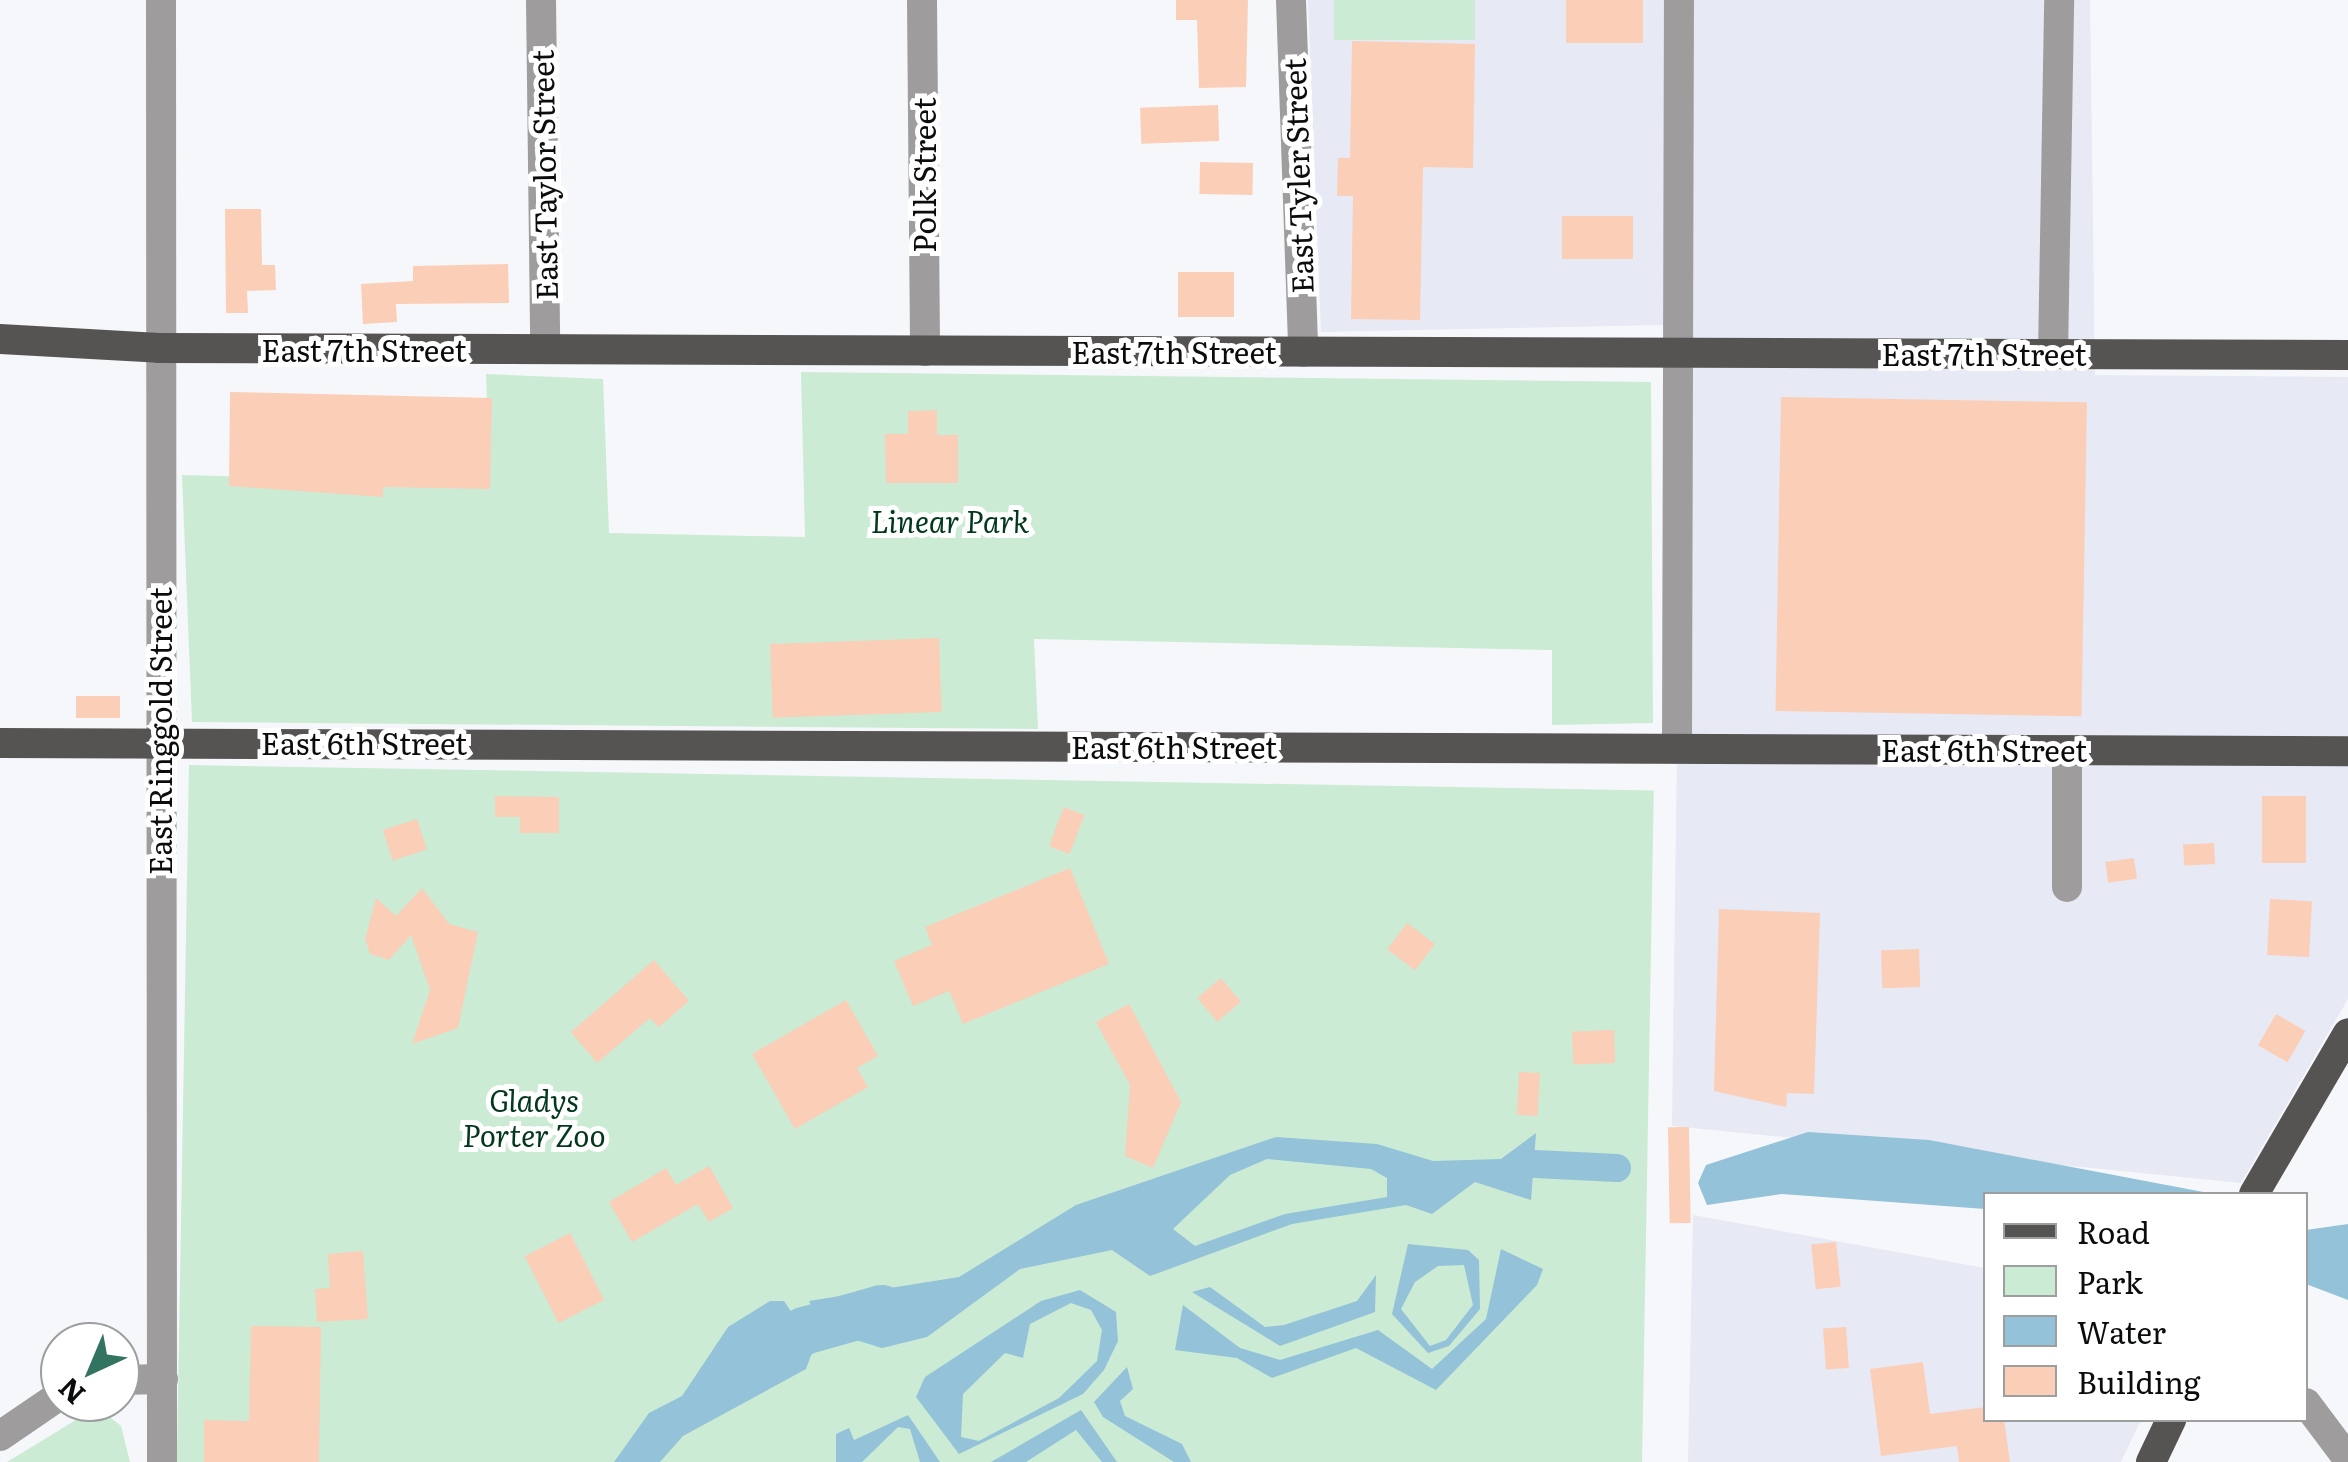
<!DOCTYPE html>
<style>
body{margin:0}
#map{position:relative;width:2348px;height:1462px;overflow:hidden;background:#f6f7fa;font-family:Literata,serif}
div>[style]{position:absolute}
.built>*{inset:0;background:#e7e9f4}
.green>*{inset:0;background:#cbebd4;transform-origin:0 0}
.water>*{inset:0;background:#93c2d9}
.canal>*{height:28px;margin:-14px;padding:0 14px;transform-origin:14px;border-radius:14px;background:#93c2d9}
.river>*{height:48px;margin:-24px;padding:0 24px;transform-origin:24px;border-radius:24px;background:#93c2d9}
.building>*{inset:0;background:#fbceb8;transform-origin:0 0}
.minor>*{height:30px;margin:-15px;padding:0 15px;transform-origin:15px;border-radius:15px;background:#9e9c9c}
.major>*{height:30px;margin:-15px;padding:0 15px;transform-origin:15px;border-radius:15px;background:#565353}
span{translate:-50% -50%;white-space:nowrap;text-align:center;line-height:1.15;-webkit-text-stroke:10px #fff;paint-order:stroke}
.street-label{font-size:30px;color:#0b0c0d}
.park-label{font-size:30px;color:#04381d;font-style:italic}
.legend{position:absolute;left:1983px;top:1192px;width:325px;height:230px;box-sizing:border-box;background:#fff;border:2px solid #9d9e9e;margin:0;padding:12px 18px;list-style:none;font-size:30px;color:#0b0c0d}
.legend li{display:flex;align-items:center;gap:20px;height:50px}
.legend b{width:50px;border:2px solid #9d9e9e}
.north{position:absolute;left:40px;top:1322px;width:100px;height:100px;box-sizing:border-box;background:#fff;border:2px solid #9d9e9e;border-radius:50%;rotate:224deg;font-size:28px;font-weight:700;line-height:40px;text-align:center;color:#0b0c0d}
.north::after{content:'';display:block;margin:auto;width:35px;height:45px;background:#337361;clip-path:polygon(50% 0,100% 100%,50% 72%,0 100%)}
</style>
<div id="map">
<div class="built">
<i style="clip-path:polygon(1308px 0,2090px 0,2095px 375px,2348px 377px,2348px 999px,2241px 1183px,1672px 1126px,1677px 748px,1663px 325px,1321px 332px)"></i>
<i style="clip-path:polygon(1693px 1215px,1985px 1268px,1986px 1420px,2141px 1420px,2121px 1462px,1688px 1462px)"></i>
</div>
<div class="green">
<i style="left:1334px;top:0;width:141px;height:40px"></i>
<i style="clip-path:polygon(801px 372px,1651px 382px,1653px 723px,1552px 725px,1552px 650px,1034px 639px,1038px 729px,192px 722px,182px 475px,490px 483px,486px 374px,603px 379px,609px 533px,805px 537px)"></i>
<i style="left:189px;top:765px;width:1465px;height:697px;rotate:1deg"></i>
<i style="clip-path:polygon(97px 1407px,121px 1426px,130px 1462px,7px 1462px)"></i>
</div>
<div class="water">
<i style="clip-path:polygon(1808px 1132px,1929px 1140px,2214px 1194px,1986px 1194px,1985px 1209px,1782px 1194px,1707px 1205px,1698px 1183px,1706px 1165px)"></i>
<i style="clip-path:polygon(evenodd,1536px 1133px,1531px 1200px,1475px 1182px,1432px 1214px,1406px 1205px,1292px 1224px,1150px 1276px,1112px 1250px,1020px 1269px,927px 1337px,882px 1348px,823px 1330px,809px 1301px,959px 1277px,1076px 1205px,1276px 1137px,1377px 1144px,1433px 1161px,1501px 1159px,1536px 1133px,1267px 1159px,1371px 1169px,1387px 1178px,1387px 1197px,1285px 1214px,1195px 1246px,1173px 1229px,1230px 1175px,1267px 1159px)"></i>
<i style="clip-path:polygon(2348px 1224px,2348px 1300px,2306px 1284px,2306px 1230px)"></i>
<i style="clip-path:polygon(evenodd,1408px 1244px,1468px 1250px,1479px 1260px,1480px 1309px,1449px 1346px,1428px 1353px,1392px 1314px,1408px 1244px,1464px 1265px,1473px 1305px,1446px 1340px,1430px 1346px,1401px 1309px,1415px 1282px,1438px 1266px,1464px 1265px)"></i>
<i style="clip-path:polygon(1501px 1249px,1543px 1269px,1537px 1285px,1436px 1390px,1356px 1348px,1272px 1378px,1237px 1358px,1175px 1350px,1183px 1305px,1240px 1348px,1280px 1360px,1378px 1330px,1432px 1369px,1486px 1319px)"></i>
<i style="clip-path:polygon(1376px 1275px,1375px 1312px,1280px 1346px,1192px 1292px,1210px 1287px,1265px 1327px,1284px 1325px,1357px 1301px)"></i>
<i style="clip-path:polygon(evenodd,1080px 1290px,1116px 1312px,1118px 1341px,1104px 1370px,1083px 1394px,959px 1454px,916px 1397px,925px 1377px,1041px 1301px,1080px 1290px,1071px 1303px,1091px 1310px,1102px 1330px,1097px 1361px,1059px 1398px,979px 1441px,961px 1437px,963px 1394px,1005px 1353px,1023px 1358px,1030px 1324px,1071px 1303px)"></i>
<i style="clip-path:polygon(770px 1301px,784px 1301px,804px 1331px,813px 1350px,806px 1369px,683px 1436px,660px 1462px,614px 1462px,649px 1413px,682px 1396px,728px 1327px)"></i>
<i style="clip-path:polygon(1127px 1367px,1133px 1389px,1120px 1401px,1125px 1416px,1182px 1444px,1191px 1462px,1174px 1462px,1103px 1417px,1094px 1402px)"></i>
<i style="clip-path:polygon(1081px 1410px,1117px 1462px,1102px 1462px,1076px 1430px,1026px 1462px,991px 1462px)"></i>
<i style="clip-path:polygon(908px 1415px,940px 1462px,920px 1462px,910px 1429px,898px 1427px,862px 1462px,836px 1462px,836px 1434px,849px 1428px,854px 1440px)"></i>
</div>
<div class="canal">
<i style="left:1535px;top:1164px;width:82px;rotate:2.8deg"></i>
</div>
<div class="river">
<i style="left:750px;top:1362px;width:62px;rotate:-29.9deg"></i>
<i style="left:804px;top:1331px;width:81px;rotate:-15.8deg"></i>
</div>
<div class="building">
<i style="clip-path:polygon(1176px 0,1248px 0,1246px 87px,1199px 88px,1197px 20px,1176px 20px)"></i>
<i style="left:1566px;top:0;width:77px;height:43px"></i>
<i style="clip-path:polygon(1352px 41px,1475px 44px,1473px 168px,1423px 167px,1420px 320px,1351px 319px,1353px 196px,1337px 196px,1338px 158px,1350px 158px)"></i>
<i style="left:1218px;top:105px;width:36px;height:78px;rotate:88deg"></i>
<i style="left:1200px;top:162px;width:53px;height:32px;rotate:1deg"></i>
<i style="clip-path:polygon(225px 209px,261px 209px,262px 265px,275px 265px,276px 290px,247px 291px,248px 313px,226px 313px)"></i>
<i style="left:1562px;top:216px;width:71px;height:43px"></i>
<i style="clip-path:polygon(508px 264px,509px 303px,396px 304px,397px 322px,363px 324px,361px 284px,413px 281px,413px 266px)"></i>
<i style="left:1178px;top:272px;width:56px;height:45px"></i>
<i style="clip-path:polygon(230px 392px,492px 398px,490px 489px,383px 487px,383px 497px,229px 486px)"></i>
<i style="left:1781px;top:397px;width:306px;height:314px;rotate:1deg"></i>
<i style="clip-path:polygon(937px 410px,937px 435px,958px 435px,958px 483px,886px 483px,885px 434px,908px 434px,908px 411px)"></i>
<i style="left:939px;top:638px;width:74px;height:169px;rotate:88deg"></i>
<i style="left:120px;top:696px;width:22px;height:44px;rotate:90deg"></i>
<i style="clip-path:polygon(495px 796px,559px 797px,559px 833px,520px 833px,520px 817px,495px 817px)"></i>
<i style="left:2262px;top:796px;width:44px;height:67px"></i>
<i style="left:1064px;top:807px;width:22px;height:42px;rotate:21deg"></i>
<i style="left:417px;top:819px;width:32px;height:36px;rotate:72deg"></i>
<i style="left:2214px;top:843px;width:21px;height:31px;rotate:87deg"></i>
<i style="left:2134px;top:858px;width:21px;height:29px;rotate:82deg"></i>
<i style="clip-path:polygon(1070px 868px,1109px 964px,963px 1024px,949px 991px,913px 1006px,894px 961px,932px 945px,925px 927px)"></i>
<i style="clip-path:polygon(422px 888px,449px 924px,478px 932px,458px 1028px,412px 1044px,430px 990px,411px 935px,389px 960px,370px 954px,365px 939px,376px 898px,396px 916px)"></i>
<i style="left:2270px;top:899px;width:42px;height:56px;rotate:3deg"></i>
<i style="clip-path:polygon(1719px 909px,1820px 913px,1814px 1094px,1787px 1093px,1786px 1107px,1714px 1091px)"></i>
<i style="left:1407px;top:923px;width:35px;height:33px;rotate:37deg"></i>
<i style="left:1919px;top:949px;width:38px;height:38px;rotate:88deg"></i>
<i style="clip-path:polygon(654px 960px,689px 1001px,659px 1027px,650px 1018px,597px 1063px,571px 1032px)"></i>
<i style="left:1221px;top:978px;width:31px;height:31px;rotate:50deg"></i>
<i style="clip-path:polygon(846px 1000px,878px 1056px,857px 1068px,868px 1087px,795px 1129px,752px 1054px)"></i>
<i style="clip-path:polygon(1129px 1004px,1181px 1102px,1153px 1168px,1125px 1156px,1130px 1085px,1096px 1022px)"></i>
<i style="left:2276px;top:1014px;width:34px;height:36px;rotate:30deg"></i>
<i style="left:1614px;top:1030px;width:33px;height:42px;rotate:88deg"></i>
<i style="left:1519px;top:1072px;width:21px;height:43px;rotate:3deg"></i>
<i style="left:1689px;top:1127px;width:96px;height:21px;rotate:89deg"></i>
<i style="clip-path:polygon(709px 1166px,733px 1208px,709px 1222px,698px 1204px,632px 1242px,609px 1202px,666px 1168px,676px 1185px)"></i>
<i style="left:570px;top:1233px;width:75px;height:51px;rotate:63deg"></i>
<i style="left:1836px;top:1242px;width:45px;height:25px;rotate:84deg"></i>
<i style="clip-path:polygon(363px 1251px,368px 1319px,317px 1322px,315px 1289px,330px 1288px,328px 1254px)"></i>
<i style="clip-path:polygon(251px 1326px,321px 1327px,319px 1462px,204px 1462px,204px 1420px,249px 1421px)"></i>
<i style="left:1846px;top:1327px;width:41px;height:23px;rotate:86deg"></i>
<i style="clip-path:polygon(1923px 1362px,1930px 1414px,1986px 1407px,1986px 1420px,2004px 1420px,2010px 1462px,1959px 1462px,1957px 1446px,1881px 1456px,1870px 1369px)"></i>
</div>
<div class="minor">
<i style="left:161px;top:0;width:1462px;rotate:89.96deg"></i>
<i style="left:541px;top:0;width:349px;rotate:89.3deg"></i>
<i style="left:922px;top:0;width:351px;rotate:89.5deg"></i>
<i style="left:1291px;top:0;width:352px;rotate:88deg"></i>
<i style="left:2053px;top:354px;width:354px;rotate:-89deg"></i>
<i style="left:1677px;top:748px;width:748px;rotate:-89.85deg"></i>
<i style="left:2067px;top:750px;width:137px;rotate:90deg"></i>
<i style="left:120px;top:1380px;width:43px;rotate:-1.3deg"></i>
<i style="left:2306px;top:1403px;width:70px;rotate:53.1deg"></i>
<i style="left:0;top:1436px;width:73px;rotate:-34.3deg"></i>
</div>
<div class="major">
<i style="left:0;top:339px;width:159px;rotate:3.2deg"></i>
<i style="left:159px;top:348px;width:2189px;rotate:0.18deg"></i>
<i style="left:0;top:743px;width:2348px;rotate:0.2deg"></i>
<i style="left:2254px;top:1194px;width:186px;rotate:-59.7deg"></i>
<i style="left:2151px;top:1462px;width:47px;rotate:-64.5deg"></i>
</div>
<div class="street-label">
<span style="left:543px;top:175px;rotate:-91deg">East Taylor Street</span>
<span style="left:923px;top:175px;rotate:-90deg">Polk Street</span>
<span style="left:1297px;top:176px;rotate:-92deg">East Tyler Street</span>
<span style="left:364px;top:349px">East 7th Street</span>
<span style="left:1174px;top:351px">East 7th Street</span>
<span style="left:1984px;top:353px">East 7th Street</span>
<span style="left:159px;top:731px;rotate:-90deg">East Ringgold Street</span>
<span style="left:364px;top:742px">East 6th Street</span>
<span style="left:1174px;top:746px">East 6th Street</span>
<span style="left:1984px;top:749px">East 6th Street</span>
</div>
<div class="park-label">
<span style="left:950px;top:520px">Linear Park</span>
<span style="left:534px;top:1116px">Gladys<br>Porter Zoo</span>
</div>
<ul class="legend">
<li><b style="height:12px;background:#565353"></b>Road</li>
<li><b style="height:28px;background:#cbebd4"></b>Park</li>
<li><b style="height:28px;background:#93c2d9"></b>Water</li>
<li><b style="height:28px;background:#fbceb8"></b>Building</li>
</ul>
<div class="north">N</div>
</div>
